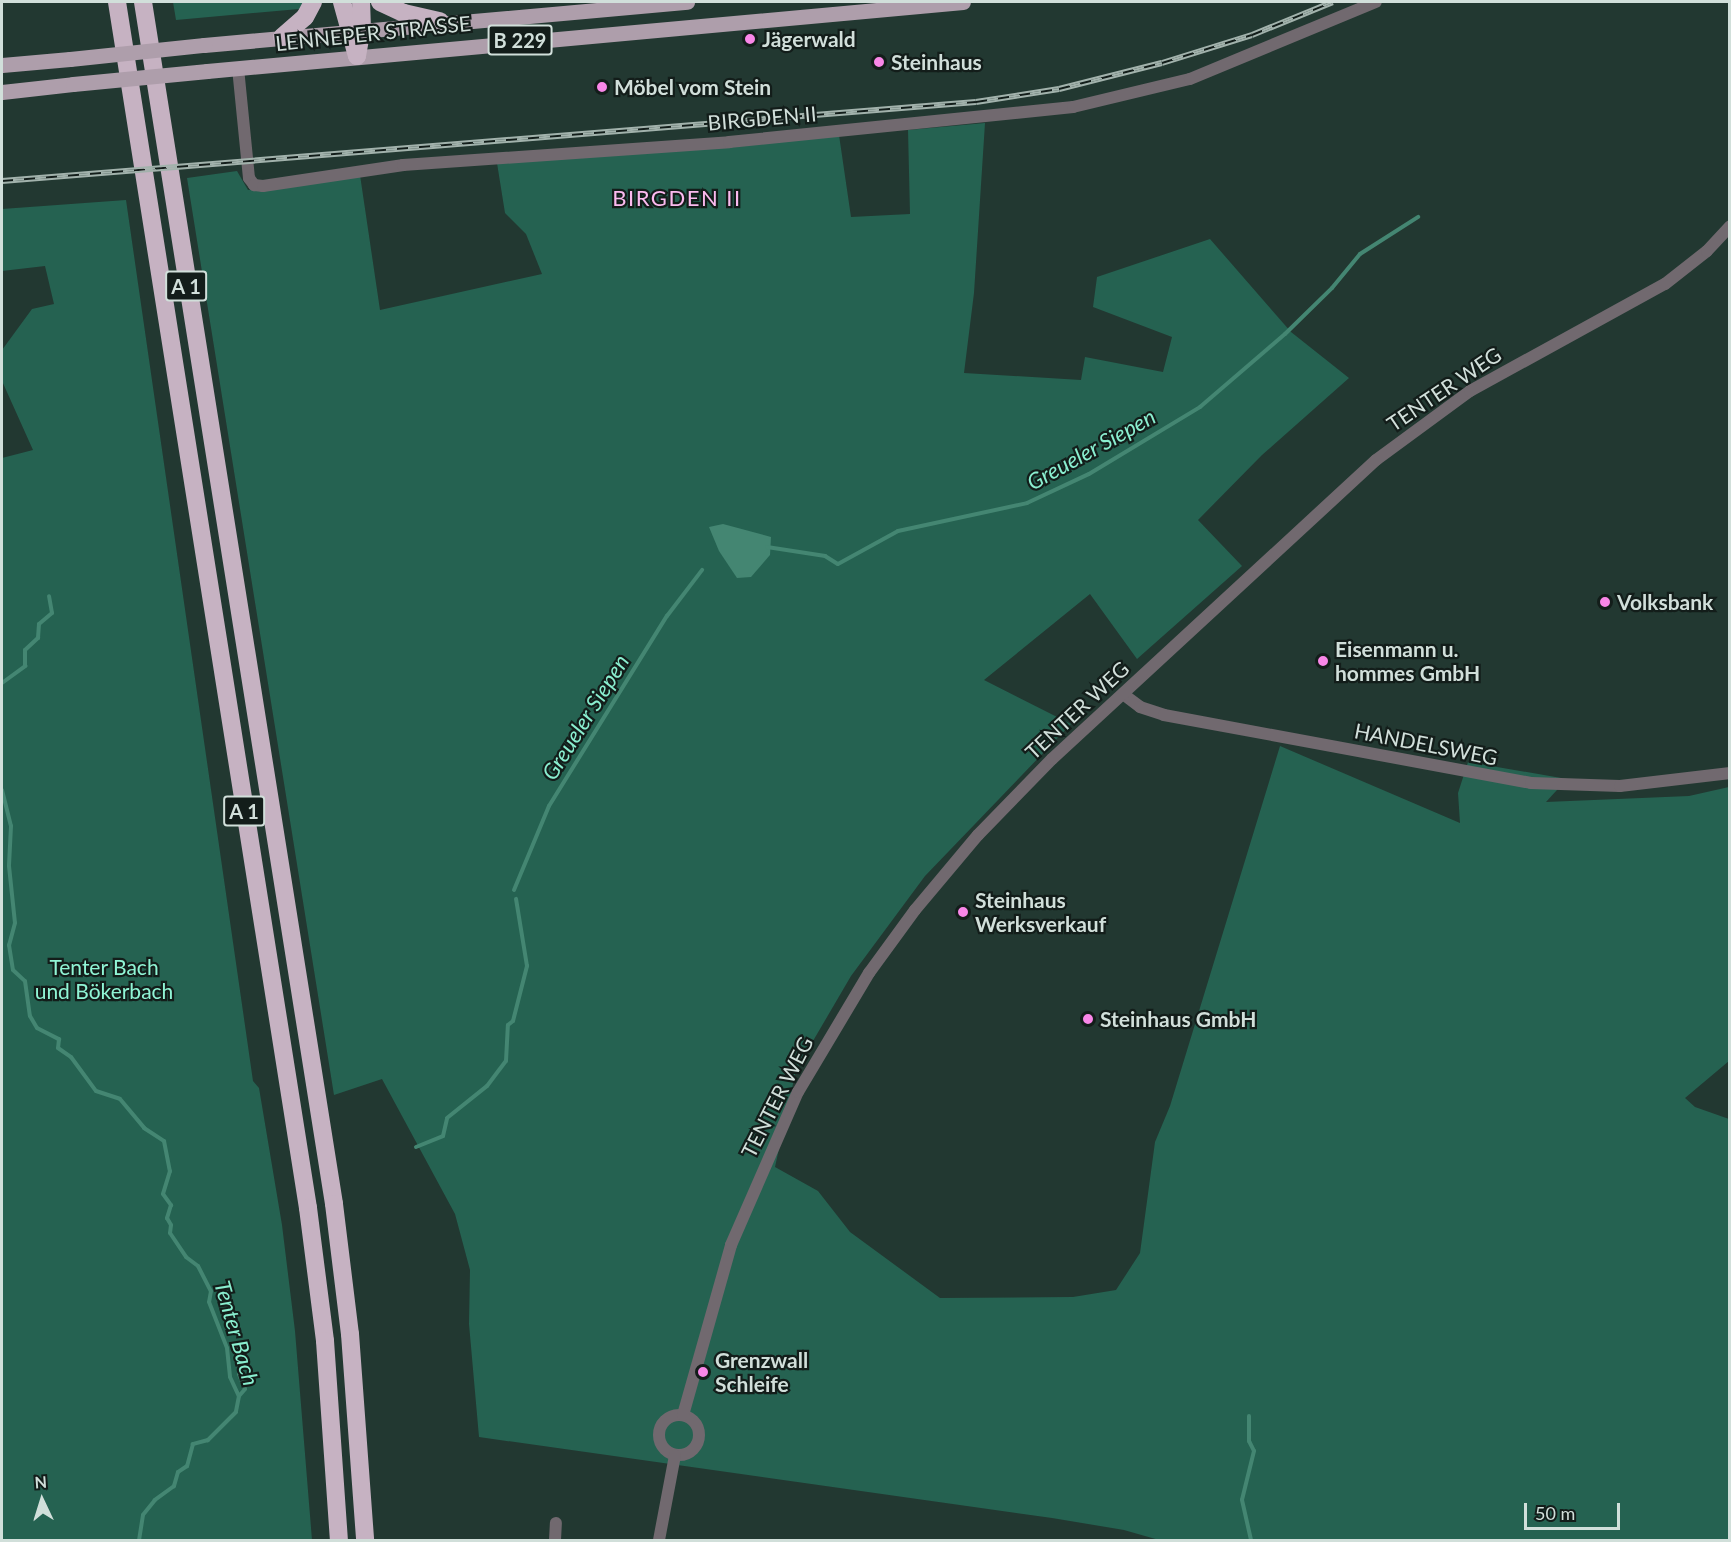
<!DOCTYPE html>
<meta charset="utf-8">
<style>
body{margin:0}
#map{position:relative;width:1731px;height:1542px;overflow:hidden;background:#223831;font-family:Lato,sans-serif}
div>[style]{position:absolute}
.green>*{inset:0;background:#256251}
.water>*{inset:0;background:#448672}
.stream>*{height:4px;margin:-2px;padding:0 2px;transform-origin:2px;border-radius:2px;background:#448672}
.street>*{height:12px;margin:-6px;padding:0 6px;transform-origin:6px;border-radius:6px;background:#71696f}
.street>.ring{margin:-6px;padding:0;box-sizing:content-box;background:none;border:12px solid #71696f;border-radius:50%}
.primary>*{height:15px;margin:-7.5px;padding:0 7.5px;transform-origin:7.5px;border-radius:7.5px;background:#ae9eab}
.highway>*{height:18px;margin:-9px;padding:0 9px;transform-origin:9px;border-radius:9px;background:#c6b2c2}
.rail>*{height:6px;margin-top:-3px;transform-origin:0;background:repeating-linear-gradient(90deg,#131d1a 0 11px,#a2b2ac 0 22px);box-sizing:border-box;border-block:2px solid #a2b2ac}
.primary-bridge>*{height:15px;margin:-7.5px;padding:0 7.5px;transform-origin:7.5px;border-radius:7.5px;background:#ae9eab}
.dots>*{width:16px;height:16px;translate:-50% -50%;box-sizing:border-box;border:3px solid #131d1a;border-radius:50%}
span{translate:-50% -50%;white-space:nowrap;text-align:center;line-height:1.15;-webkit-text-stroke:4.5px #131d1a;paint-order:stroke}
.shield-label span{padding:2px 4px;background:#131d1a;border:2px solid;border-radius:4px;-webkit-text-stroke-width:0}
.shield-label{font-size:20px;color:#d1dfda;font-weight:700}
.street-label{font-size:21px;color:#d1dfda}
.poi-label{font-size:21px;color:#d1dfda;font-weight:700}
.left{translate:0 -50%;text-align:left}
.park-label{font-size:21px;color:#90f5d5}
.neighbourhood-label{font-size:22px;color:#fbbaef;letter-spacing:1.5px}
.water-label{font-size:22px;color:#8aefd0;font-style:italic}
.frame{position:absolute;inset:0;border:3px solid #d1dfda;pointer-events:none}
.north{position:absolute;left:12px;top:1470px;width:60px;height:60px;-webkit-text-stroke:4px #131d1a;paint-order:stroke;rotate:356deg;font-size:16px;font-weight:700;line-height:24px;text-align:center;color:#d1dfda}
.north::after{content:'';display:block;margin:auto;width:21px;height:27px;background:#d1dfda;clip-path:polygon(50% 0,100% 100%,50% 72%,0 100%)}
.scale{position:absolute;left:1524px;top:1503px;width:96px;height:27px;box-sizing:border-box;border:3px solid #d1dfda;border-top:0;padding-left:8px;font-size:18px;line-height:21px;white-space:nowrap;color:#d1dfda;-webkit-text-stroke:4px #131d1a;paint-order:stroke}
</style>
<div id="map">
<div class="green">
<i style="clip-path:polygon(173px 2px,304px 2px,299px 9px,176px 20px)"></i>
<i style="clip-path:polygon(985px 123px,974px 293px,964px 373px,1081px 380px,1085px 357px,1163px 372px,1172px 337px,1093px 307px,1097px 277px,1210px 239px,1291px 332px,1349px 378px,1262px 455px,1198px 520px,1242px 566px,1137px 659px,1090px 594px,984px 680px,1071px 724px,925px 876px,851px 976px,796px 1070px,775px 1167px,818px 1191px,850px 1232px,940px 1298px,1073px 1297px,1116px 1290px,1140px 1253px,1155px 1142px,1170px 1106px,1280px 746px,1460px 823px,1458px 793px,1468px 762px,1567px 779px,1546px 802px,1689px 796px,1729px 787px,1729px 1061px,1685px 1098px,1695px 1107px,1729px 1119px,1729px 1540px,1159px 1540px,1124px 1530px,1052px 1518px,479px 1437px,469px 1324px,470px 1270px,455px 1214px,382px 1079px,334px 1095px,187px 178px,237px 171px,248px 190px,360px 175px,380px 310px,542px 274px,526px 234px,505px 213px,497px 163px,839px 135px,851px 217px,910px 214px,908px 130px)"></i>
<i style="clip-path:polygon(126px 200px,253px 1081px,259px 1088px,282px 1225px,295px 1331px,312px 1540px,2px 1540px,2px 458px,33px 450px,2px 381px,2px 350px,32px 309px,54px 304px,45px 266px,2px 271px,2px 209px)"></i>
</div>
<div class="water">
<i style="clip-path:polygon(723px 524px,771px 537px,770px 555px,751px 577px,737px 578px,719px 551px,709px 527px)"></i>
</div>
<div class="stream">
<i style="left:767px;top:547px;width:59px;rotate:8.8deg"></i>
<i style="left:825px;top:556px;width:15px;rotate:32deg"></i>
<i style="left:838px;top:564px;width:68px;rotate:-28.8deg"></i>
<i style="left:898px;top:531px;width:132px;rotate:-12.2deg"></i>
<i style="left:1027px;top:503px;width:68px;rotate:-25.1deg"></i>
<i style="left:1089px;top:474px;width:130px;rotate:-31.1deg"></i>
<i style="left:1200px;top:407px;width:112px;rotate:-40.7deg"></i>
<i style="left:1285px;top:334px;width:66px;rotate:-44.4deg"></i>
<i style="left:1332px;top:288px;width:44px;rotate:-50.5deg"></i>
<i style="left:1360px;top:254px;width:69px;rotate:-32.5deg"></i>
<i style="left:2px;top:683px;width:29px;rotate:-36deg"></i>
<i style="left:25px;top:666px;width:16px;rotate:-90deg"></i>
<i style="left:25px;top:650px;width:18px;rotate:-43deg"></i>
<i style="left:38px;top:638px;width:14px;rotate:-86deg"></i>
<i style="left:39px;top:624px;width:17px;rotate:-40deg"></i>
<i style="left:52px;top:613px;width:17px;rotate:-100deg"></i>
<i style="left:2px;top:790px;width:37px;rotate:76deg"></i>
<i style="left:11px;top:826px;width:40px;rotate:92.9deg"></i>
<i style="left:9px;top:866px;width:57px;rotate:84deg"></i>
<i style="left:15px;top:923px;width:23px;rotate:105deg"></i>
<i style="left:9px;top:945px;width:25px;rotate:81deg"></i>
<i style="left:13px;top:970px;width:16px;rotate:43deg"></i>
<i style="left:25px;top:981px;width:35px;rotate:82deg"></i>
<i style="left:30px;top:1016px;width:14px;rotate:60deg"></i>
<i style="left:37px;top:1028px;width:25px;rotate:27deg"></i>
<i style="left:59px;top:1039px;width:9px;rotate:96deg"></i>
<i style="left:58px;top:1048px;width:16px;rotate:35deg"></i>
<i style="left:71px;top:1057px;width:42px;rotate:53.7deg"></i>
<i style="left:96px;top:1091px;width:25px;rotate:18deg"></i>
<i style="left:120px;top:1099px;width:38px;rotate:50deg"></i>
<i style="left:144px;top:1128px;width:24px;rotate:33deg"></i>
<i style="left:164px;top:1141px;width:31px;rotate:79deg"></i>
<i style="left:170px;top:1171px;width:24px;rotate:107deg"></i>
<i style="left:163px;top:1194px;width:14px;rotate:54deg"></i>
<i style="left:171px;top:1205px;width:14px;rotate:107deg"></i>
<i style="left:167px;top:1218px;width:8px;rotate:60deg"></i>
<i style="left:171px;top:1225px;width:8px;rotate:97deg"></i>
<i style="left:170px;top:1233px;width:29px;rotate:56deg"></i>
<i style="left:186px;top:1257px;width:15px;rotate:37deg"></i>
<i style="left:198px;top:1266px;width:28px;rotate:63deg"></i>
<i style="left:211px;top:1291px;width:11px;rotate:100deg"></i>
<i style="left:209px;top:1302px;width:49px;rotate:68.6deg"></i>
<i style="left:227px;top:1348px;width:29px;rotate:84deg"></i>
<i style="left:230px;top:1377px;width:21px;rotate:65deg"></i>
<i style="left:239px;top:1396px;width:16px;rotate:101deg"></i>
<i style="left:236px;top:1412px;width:40px;rotate:135deg"></i>
<i style="left:208px;top:1440px;width:16px;rotate:165deg"></i>
<i style="left:193px;top:1444px;width:23px;rotate:105deg"></i>
<i style="left:187px;top:1466px;width:11px;rotate:146deg"></i>
<i style="left:178px;top:1472px;width:15px;rotate:106deg"></i>
<i style="left:174px;top:1486px;width:24px;rotate:144deg"></i>
<i style="left:155px;top:1500px;width:19px;rotate:129deg"></i>
<i style="left:143px;top:1515px;width:25px;rotate:99deg"></i>
<i style="left:514px;top:890px;width:91px;rotate:-67.4deg"></i>
<i style="left:549px;top:806px;width:224px;rotate:-58.2deg"></i>
<i style="left:667px;top:616px;width:58px;rotate:-52.7deg"></i>
<i style="left:416px;top:1147px;width:29px;rotate:-22deg"></i>
<i style="left:443px;top:1136px;width:18px;rotate:-77deg"></i>
<i style="left:447px;top:1118px;width:51px;rotate:-38.7deg"></i>
<i style="left:487px;top:1086px;width:31px;rotate:-53deg"></i>
<i style="left:506px;top:1061px;width:36px;rotate:-87deg"></i>
<i style="left:508px;top:1025px;width:6px;rotate:-39deg"></i>
<i style="left:513px;top:1021px;width:57px;rotate:-75.7deg"></i>
<i style="left:527px;top:966px;width:68px;rotate:-99.3deg"></i>
<i style="left:239px;top:1396px;width:9px;rotate:-49deg"></i>
<i style="left:245px;top:1389px;width:16px;rotate:-112deg"></i>
<i style="left:1249px;top:1416px;width:25px;rotate:90deg"></i>
<i style="left:1249px;top:1441px;width:11px;rotate:63deg"></i>
<i style="left:1254px;top:1451px;width:50px;rotate:103.8deg"></i>
<i style="left:1242px;top:1500px;width:41px;rotate:77.3deg"></i>
</div>
<div class="street">
<i style="left:238px;top:68px;width:111px;rotate:84.3deg"></i>
<i style="left:249px;top:178px;width:9px;rotate:54deg"></i>
<i style="left:254px;top:185px;width:9px;rotate:6deg"></i>
<i style="left:263px;top:186px;width:142px;rotate:-8.5deg"></i>
<i style="left:403px;top:165px;width:327px;rotate:-4deg"></i>
<i style="left:729px;top:142px;width:346px;rotate:-5.8deg"></i>
<i style="left:1073px;top:107px;width:120px;rotate:-13.5deg"></i>
<i style="left:1190px;top:79px;width:201px;rotate:-22.5deg"></i>
<i style="left:1123px;top:694px;width:21px;rotate:37deg"></i>
<i style="left:1140px;top:707px;width:25px;rotate:18deg"></i>
<i style="left:1164px;top:715px;width:373px;rotate:10.5deg"></i>
<i style="left:1531px;top:783px;width:89px;rotate:1.9deg"></i>
<i style="left:1620px;top:786px;width:111px;rotate:-6.7deg"></i>
<i class="ring" style="left:659px;top:1415px;width:28px;height:28px"></i>
<i style="left:683px;top:1415px;width:177px;rotate:-74.2deg"></i>
<i style="left:731px;top:1245px;width:167px;rotate:-66.4deg"></i>
<i style="left:798px;top:1092px;width:139px;rotate:-59.2deg"></i>
<i style="left:869px;top:973px;width:78px;rotate:-53.9deg"></i>
<i style="left:915px;top:910px;width:98px;rotate:-50deg"></i>
<i style="left:978px;top:835px;width:106px;rotate:-45.8deg"></i>
<i style="left:1052px;top:759px;width:441px;rotate:-42.7deg"></i>
<i style="left:1376px;top:460px;width:117px;rotate:-36.3deg"></i>
<i style="left:1470px;top:391px;width:222px;rotate:-28.8deg"></i>
<i style="left:1665px;top:284px;width:53px;rotate:-38.2deg"></i>
<i style="left:1707px;top:251px;width:34px;rotate:-47deg"></i>
<i style="left:555px;top:1540px;width:17px;rotate:-87deg"></i>
<i style="left:659px;top:1540px;width:86px;rotate:-79.3deg"></i>
</div>
<div class="primary">
<i style="left:204px;top:45px;width:485px;rotate:-5.1deg"></i>
<i style="left:2px;top:65px;width:68px;rotate:-5deg"></i>
<i style="left:207px;top:71px;width:759px;rotate:-5.21deg"></i>
<i style="left:2px;top:92px;width:71px;rotate:-6.4deg"></i>
</div>
<div class="highway">
<i style="left:117px;top:2px;width:1221px;rotate:81deg"></i>
<i style="left:308px;top:1208px;width:134px;rotate:82.7deg"></i>
<i style="left:325px;top:1341px;width:199px;rotate:86deg"></i>
<i style="left:143px;top:2px;width:1217px;rotate:80.97deg"></i>
<i style="left:334px;top:1204px;width:131px;rotate:83deg"></i>
<i style="left:350px;top:1334px;width:207px;rotate:85.8deg"></i>
<i style="left:342px;top:2px;width:56px;rotate:74.5deg"></i>
<i style="left:380px;top:2px;width:26px;rotate:25deg"></i>
<i style="left:404px;top:13px;width:37px;rotate:13deg"></i>
<i style="left:282px;top:37px;width:30px;rotate:-41deg"></i>
<i style="left:305px;top:17px;width:17px;rotate:-62deg"></i>
<i style="left:357px;top:56px;width:27px;rotate:-80deg"></i>
<i style="left:362px;top:29px;width:27px;rotate:-92deg"></i>
</div>
<div class="rail">
<i style="left:2px;top:181px;width:977px;rotate:-4.64deg"></i>
<i style="left:976px;top:102px;width:84px;rotate:-8.9deg"></i>
<i style="left:1059px;top:89px;width:106px;rotate:-14.2deg"></i>
<i style="left:1162px;top:63px;width:94px;rotate:-17.3deg"></i>
<i style="left:1252px;top:35px;width:87px;rotate:-22.2deg"></i>
</div>
<div class="primary-bridge">
<i style="left:70px;top:59px;width:135px;rotate:-6deg"></i>
<i style="left:73px;top:84px;width:135px;rotate:-5.5deg"></i>
</div>
<div class="dots">
<i style="left:750px;top:39px;background:#f987e8"></i>
<i style="left:879px;top:62px;background:#f987e8"></i>
<i style="left:602px;top:87px;background:#f987e8"></i>
<i style="left:1605px;top:602px;background:#f987e8"></i>
<i style="left:1323px;top:661px;background:#f987e8"></i>
<i style="left:963px;top:912px;background:#f987e8"></i>
<i style="left:1088px;top:1019px;background:#f987e8"></i>
<i style="left:703px;top:1372px;background:#f987e8"></i>
</div>
<div class="shield-label">
<span style="left:520px;top:40px">B 229</span>
<span style="left:186px;top:286px">A 1</span>
<span style="left:244px;top:811px">A 1</span>
</div>
<div class="street-label">
<span style="left:373px;top:33px;rotate:-6deg">LENNEPER STRASSE</span>
<span style="left:762px;top:118px;rotate:-5deg">BIRGDEN II</span>
<span style="left:1444px;top:389px;rotate:-34deg">TENTER WEG</span>
<span style="left:1077px;top:710px;rotate:-43deg">TENTER WEG</span>
<span style="left:1426px;top:744px;rotate:11deg">HANDELSWEG</span>
<span style="left:777px;top:1097px;rotate:-63deg">TENTER WEG</span>
</div>
<div class="poi-label">
<span class="left" style="left:762px;top:39px">Jägerwald</span>
<span class="left" style="left:891px;top:62px">Steinhaus</span>
<span class="left" style="left:614px;top:87px">Möbel vom Stein</span>
<span class="left" style="left:1617px;top:602px">Volksbank</span>
<span class="left" style="left:1335px;top:661px">Eisenmann u.<br>hommes GmbH</span>
<span class="left" style="left:975px;top:912px">Steinhaus<br>Werksverkauf</span>
<span class="left" style="left:1100px;top:1019px">Steinhaus GmbH</span>
<span class="left" style="left:715px;top:1372px">Grenzwall<br>Schleife</span>
</div>
<div class="park-label">
<span style="left:104px;top:979px">Tenter Bach<br>und Bökerbach</span>
</div>
<div class="neighbourhood-label">
<span style="left:677px;top:198px">BIRGDEN II</span>
</div>
<div class="water-label">
<span style="left:1091px;top:449px;rotate:-29deg">Greueler Siepen</span>
<span style="left:585px;top:717px;rotate:-58deg">Greueler Siepen</span>
<span style="left:237px;top:1333px;rotate:74deg">Tenter Bach</span>
</div>
<div class="frame"></div>
<div class="north">N</div>
<div class="scale">50 m</div>
</div>
